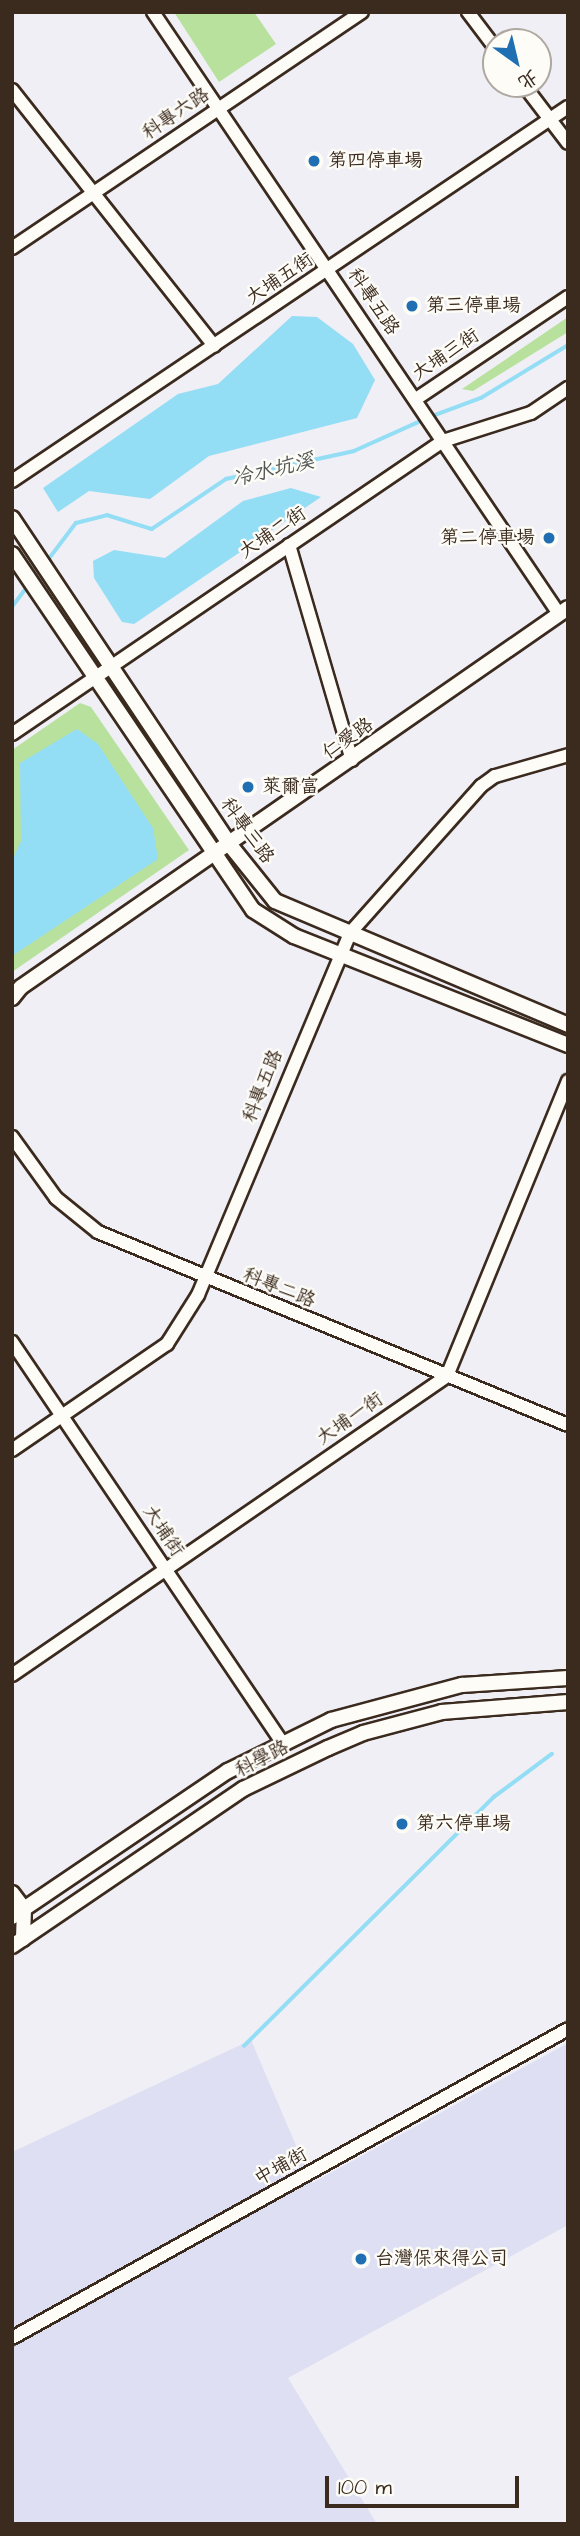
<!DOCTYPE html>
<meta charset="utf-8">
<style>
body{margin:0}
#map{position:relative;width:580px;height:2536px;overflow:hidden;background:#efeff5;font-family:"Architects Daughter","LXGW WenKai TC",sans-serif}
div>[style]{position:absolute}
.built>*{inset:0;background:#dedff2}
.green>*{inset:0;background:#b8e19d}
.water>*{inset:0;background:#93ddf5}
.stream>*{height:3.5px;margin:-1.75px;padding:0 1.75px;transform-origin:1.75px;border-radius:1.75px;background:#93ddf5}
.roads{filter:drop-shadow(2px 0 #3b2a1e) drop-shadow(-2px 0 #3b2a1e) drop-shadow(0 2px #3b2a1e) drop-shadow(0 -2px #3b2a1e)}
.minor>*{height:12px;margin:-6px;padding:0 6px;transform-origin:6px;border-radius:6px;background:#fdfcf7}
.tertiary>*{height:14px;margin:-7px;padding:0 7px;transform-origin:7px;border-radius:7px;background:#fdfcf7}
.dots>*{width:19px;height:19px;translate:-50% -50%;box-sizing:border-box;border:4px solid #fdfcf7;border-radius:50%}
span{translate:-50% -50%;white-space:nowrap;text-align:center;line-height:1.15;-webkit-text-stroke:5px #fdfcf7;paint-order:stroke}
.street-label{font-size:19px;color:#3b2a1e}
.poi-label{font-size:19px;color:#3b2a1e}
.left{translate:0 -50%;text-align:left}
.right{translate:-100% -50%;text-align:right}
.water-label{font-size:21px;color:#515754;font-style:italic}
.frame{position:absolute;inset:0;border:14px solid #3b2a1e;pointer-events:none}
.north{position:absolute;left:482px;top:28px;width:70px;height:70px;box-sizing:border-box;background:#fdfcf7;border:2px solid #afa8a0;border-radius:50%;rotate:146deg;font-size:19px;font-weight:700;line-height:28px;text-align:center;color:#3b2a1e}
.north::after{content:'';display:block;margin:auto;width:24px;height:32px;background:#1f6fb2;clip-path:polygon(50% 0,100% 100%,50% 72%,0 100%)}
.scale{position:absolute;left:325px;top:2476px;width:194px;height:32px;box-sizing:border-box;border:4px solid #3b2a1e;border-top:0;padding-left:9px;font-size:21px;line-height:24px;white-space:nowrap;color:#3b2a1e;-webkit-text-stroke:5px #fdfcf7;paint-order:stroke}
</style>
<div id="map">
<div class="built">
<i style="clip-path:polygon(251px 2040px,312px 2183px,568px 2043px,568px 2225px,288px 2378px,377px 2524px,12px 2524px,12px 2152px)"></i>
</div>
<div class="green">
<i style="clip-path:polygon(174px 12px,254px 12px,276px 44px,219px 82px)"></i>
<i style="clip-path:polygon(568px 317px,568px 332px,473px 391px,462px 389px)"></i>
<i style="clip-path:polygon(80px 703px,91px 707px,189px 850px,12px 972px,12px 750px)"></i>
</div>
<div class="water">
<i style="clip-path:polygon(292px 316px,317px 317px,353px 344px,375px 380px,357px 418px,209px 456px,150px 499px,89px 491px,58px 512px,43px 488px,178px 394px,218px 384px)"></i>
<i style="clip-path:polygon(291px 488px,321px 497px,134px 624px,122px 622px,94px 578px,93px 561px,114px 550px,165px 558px,243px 501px)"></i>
<i style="clip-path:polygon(77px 729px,98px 744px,153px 828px,158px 859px,12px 956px,12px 861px,21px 841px,20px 763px)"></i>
</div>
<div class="stream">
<i style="left:430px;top:417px;width:54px;rotate:-20.4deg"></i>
<i style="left:481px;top:398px;width:102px;rotate:-31.3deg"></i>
<i style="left:45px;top:564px;width:51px;rotate:-52.9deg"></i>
<i style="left:76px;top:523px;width:32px;rotate:-14deg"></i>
<i style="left:107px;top:515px;width:47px;rotate:17.3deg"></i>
<i style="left:152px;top:529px;width:89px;rotate:-34deg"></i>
<i style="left:226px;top:479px;width:131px;rotate:-12.3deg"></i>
<i style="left:354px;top:451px;width:76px;rotate:-24.2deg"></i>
<i style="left:12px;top:607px;width:26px;rotate:-53deg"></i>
<i style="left:244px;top:2046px;width:353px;rotate:-44.9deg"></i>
<i style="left:494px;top:1797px;width:72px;rotate:-36.6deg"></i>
</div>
<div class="roads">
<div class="minor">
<i style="left:153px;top:12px;width:726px;rotate:56deg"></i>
<i style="left:468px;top:12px;width:46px;rotate:52.9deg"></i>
<i style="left:523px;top:84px;width:74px;rotate:52.7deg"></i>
<i style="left:12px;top:90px;width:326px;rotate:51.7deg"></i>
<i style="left:12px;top:248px;width:422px;rotate:-34deg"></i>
<i style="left:416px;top:399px;width:183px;rotate:-33.9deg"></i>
<i style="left:12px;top:481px;width:670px;rotate:-33.93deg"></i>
<i style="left:289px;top:545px;width:224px;rotate:73.7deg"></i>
<i style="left:12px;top:734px;width:521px;rotate:-34.21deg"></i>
<i style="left:443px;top:441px;width:92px;rotate:-17.7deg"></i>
<i style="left:531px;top:413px;width:45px;rotate:-34deg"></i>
<i style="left:12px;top:1137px;width:75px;rotate:54.2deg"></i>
<i style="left:56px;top:1198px;width:54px;rotate:39deg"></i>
<i style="left:98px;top:1232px;width:508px;rotate:22.32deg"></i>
<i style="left:12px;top:1342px;width:483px;rotate:56deg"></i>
<i style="left:12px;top:1450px;width:188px;rotate:-34.4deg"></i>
<i style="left:167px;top:1344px;width:58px;rotate:-57.7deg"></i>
<i style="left:198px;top:1295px;width:393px;rotate:-67.2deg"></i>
<i style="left:350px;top:933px;width:197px;rotate:-48.3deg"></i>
<i style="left:481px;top:786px;width:17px;rotate:-36deg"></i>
<i style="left:495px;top:776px;width:76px;rotate:-16deg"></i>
<i style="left:12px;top:1675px;width:528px;rotate:-34.5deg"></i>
<i style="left:447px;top:1376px;width:319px;rotate:-67.7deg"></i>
<i style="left:12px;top:2338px;width:636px;rotate:-29.06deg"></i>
</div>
<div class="tertiary">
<i style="left:12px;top:518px;width:393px;rotate:56.3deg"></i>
<i style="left:230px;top:845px;width:72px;rotate:51.2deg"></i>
<i style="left:275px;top:901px;width:318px;rotate:22.9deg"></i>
<i style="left:12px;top:554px;width:430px;rotate:55.9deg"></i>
<i style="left:253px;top:910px;width:49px;rotate:32.4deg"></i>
<i style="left:294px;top:936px;width:295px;rotate:21.7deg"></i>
<i style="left:12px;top:998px;width:14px;rotate:-51deg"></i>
<i style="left:21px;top:987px;width:665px;rotate:-34.72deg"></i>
<i style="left:12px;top:1893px;width:20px;rotate:53deg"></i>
<i style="left:24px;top:1909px;width:30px;rotate:92deg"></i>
<i style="left:12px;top:1917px;width:261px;rotate:-34.1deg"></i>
<i style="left:228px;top:1771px;width:115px;rotate:-26.3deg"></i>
<i style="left:331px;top:1720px;width:136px;rotate:-15deg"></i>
<i style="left:462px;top:1685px;width:106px;rotate:-3.8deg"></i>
<i style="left:12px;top:1946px;width:279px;rotate:-34.2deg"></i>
<i style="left:243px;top:1789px;width:94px;rotate:-25.8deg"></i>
<i style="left:328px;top:1748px;width:38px;rotate:-23deg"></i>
<i style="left:363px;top:1733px;width:82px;rotate:-14.9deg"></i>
<i style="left:442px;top:1712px;width:126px;rotate:-4.5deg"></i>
</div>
</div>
<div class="dots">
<i style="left:314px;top:161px;background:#1f6fb2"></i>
<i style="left:412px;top:306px;background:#1f6fb2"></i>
<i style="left:549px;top:538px;background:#1f6fb2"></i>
<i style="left:248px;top:787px;background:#1f6fb2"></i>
<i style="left:402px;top:1824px;background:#1f6fb2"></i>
<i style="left:361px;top:2259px;background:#1f6fb2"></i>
</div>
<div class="street-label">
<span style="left:176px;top:114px;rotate:-34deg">科專六路</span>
<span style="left:280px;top:279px;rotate:-34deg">大埔五街</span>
<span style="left:373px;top:302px;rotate:56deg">科專五路</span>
<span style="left:446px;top:355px;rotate:-34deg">大埔三街</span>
<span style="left:273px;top:533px;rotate:-34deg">大埔二街</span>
<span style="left:348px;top:739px;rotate:-35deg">仁愛路</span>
<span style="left:247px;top:831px;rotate:54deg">科專三路</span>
<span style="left:263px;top:1086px;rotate:-68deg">科專五路</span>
<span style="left:279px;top:1288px;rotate:22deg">科專二路</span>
<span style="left:350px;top:1419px;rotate:-35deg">大埔一街</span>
<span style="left:163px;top:1531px;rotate:56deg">大埔街</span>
<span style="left:262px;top:1759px;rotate:-27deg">科學路</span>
<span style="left:281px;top:2167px;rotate:-29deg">中埔街</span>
</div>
<div class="poi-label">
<span class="left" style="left:328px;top:161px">第四停車場</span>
<span class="left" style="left:426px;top:306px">第三停車場</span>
<span class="right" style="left:535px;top:538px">第二停車場</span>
<span class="left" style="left:262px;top:787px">萊爾富</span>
<span class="left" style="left:416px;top:1824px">第六停車場</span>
<span class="left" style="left:375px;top:2259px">台灣保來得公司</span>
</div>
<div class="water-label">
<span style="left:273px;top:470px;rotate:-13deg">冷水坑溪</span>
</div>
<div class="frame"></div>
<div class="north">北</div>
<div class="scale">100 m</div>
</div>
